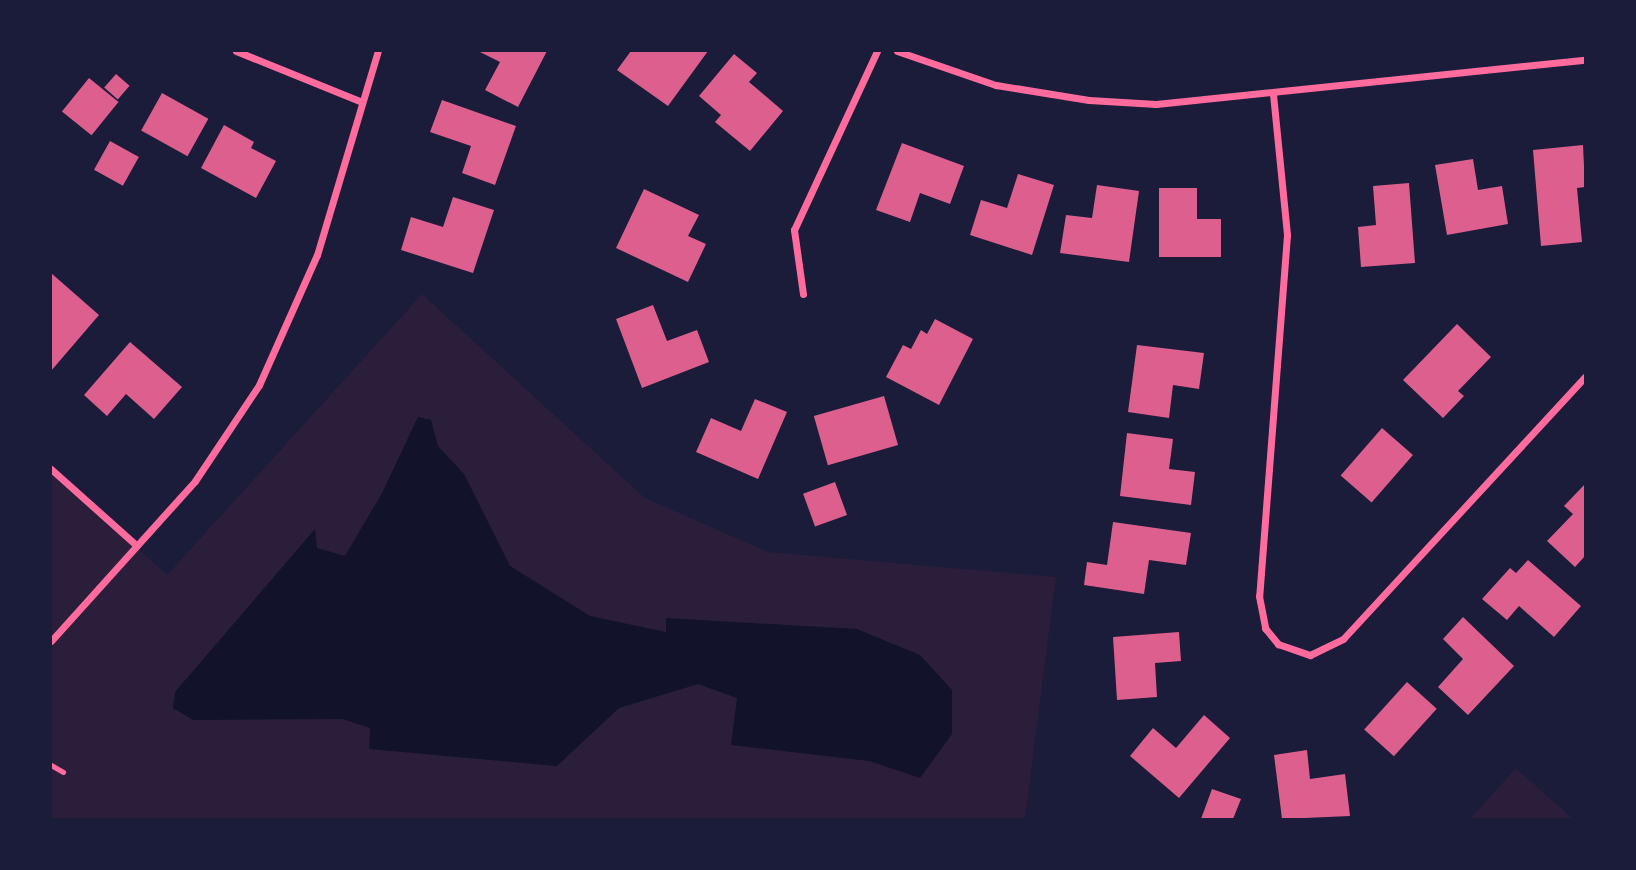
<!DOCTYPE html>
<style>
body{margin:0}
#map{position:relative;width:1636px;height:870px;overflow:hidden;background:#1b1b3a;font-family:"IBM Plex Sans",sans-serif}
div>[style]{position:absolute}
.green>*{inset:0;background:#2a1e3b}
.water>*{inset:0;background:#12122b}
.building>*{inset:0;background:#dd5f8e;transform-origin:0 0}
.service>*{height:5px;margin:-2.5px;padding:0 2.5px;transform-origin:2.5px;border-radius:2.5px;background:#ff6b9d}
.minor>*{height:7px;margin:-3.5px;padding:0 3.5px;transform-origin:3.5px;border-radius:3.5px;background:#ff6b9d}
span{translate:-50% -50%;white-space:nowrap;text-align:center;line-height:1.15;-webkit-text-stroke:7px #1b1b3a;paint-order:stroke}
.frame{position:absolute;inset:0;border:52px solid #1b1b3a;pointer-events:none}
</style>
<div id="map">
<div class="green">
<i style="clip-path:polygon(422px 294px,645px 498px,768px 552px,1056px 577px,1025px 819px,51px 819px,51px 469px,167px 575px)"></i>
<i style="clip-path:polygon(1516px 768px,1573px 819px,1470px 819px)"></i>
</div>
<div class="water">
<i style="clip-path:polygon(418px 417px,431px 420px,438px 446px,464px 474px,510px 566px,590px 616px,666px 632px,666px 618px,857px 629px,920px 655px,952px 690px,952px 734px,920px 778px,869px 761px,731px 745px,737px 698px,698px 684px,619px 708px,557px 766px,369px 749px,370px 728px,342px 719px,193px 720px,173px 708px,175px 692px,315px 529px,317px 548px,345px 556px,382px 493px)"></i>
</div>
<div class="building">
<i style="clip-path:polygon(478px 51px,547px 51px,518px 107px,485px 90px,500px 62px)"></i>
<i style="clip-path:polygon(631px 51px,708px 51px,668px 106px,617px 70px)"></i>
<i style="clip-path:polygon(734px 54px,757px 73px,749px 82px,783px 111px,750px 151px,715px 122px,721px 115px,699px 96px)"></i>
<i style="left:116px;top:74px;width:18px;height:18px;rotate:41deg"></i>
<i style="left:89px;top:78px;width:38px;height:43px;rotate:39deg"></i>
<i style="left:162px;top:93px;width:53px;height:43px;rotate:29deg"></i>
<i style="clip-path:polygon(442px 100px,516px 126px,495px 185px,462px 173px,471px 146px,430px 132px)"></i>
<i style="clip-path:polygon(224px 125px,254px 142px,251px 148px,276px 161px,256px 198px,201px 168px)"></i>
<i style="left:110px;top:141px;width:33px;height:33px;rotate:29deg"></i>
<i style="clip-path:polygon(902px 143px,964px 166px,950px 204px,920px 193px,910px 222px,876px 210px)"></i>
<i style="clip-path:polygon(1583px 145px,1585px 187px,1577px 188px,1582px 242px,1541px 246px,1533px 150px)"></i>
<i style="clip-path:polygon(1473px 159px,1478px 190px,1502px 186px,1508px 224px,1447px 235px,1435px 165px)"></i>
<i style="clip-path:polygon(1018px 174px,1054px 185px,1032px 255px,970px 235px,981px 200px,1007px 208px)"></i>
<i style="clip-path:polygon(1409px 183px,1415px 263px,1361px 267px,1358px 227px,1376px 225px,1373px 186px)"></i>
<i style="clip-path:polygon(1097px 185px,1139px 191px,1129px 262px,1060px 253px,1066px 215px,1092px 218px)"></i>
<i style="clip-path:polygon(1159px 188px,1197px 188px,1197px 219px,1221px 219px,1221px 257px,1159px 257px)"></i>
<i style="clip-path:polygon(644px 189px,699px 215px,688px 236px,706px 244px,688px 282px,616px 248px)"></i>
<i style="clip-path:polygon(453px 197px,494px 210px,473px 273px,401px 250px,411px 217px,443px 227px)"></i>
<i style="clip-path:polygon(51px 273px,99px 315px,51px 371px)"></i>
<i style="clip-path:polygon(653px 305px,667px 341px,697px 330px,709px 362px,642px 388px,616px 319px)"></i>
<i style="clip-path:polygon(935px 319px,973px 339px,939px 405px,886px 377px,903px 345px,911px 349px,921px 330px,927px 334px)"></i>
<i style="clip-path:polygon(1457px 324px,1491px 357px,1458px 391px,1464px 396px,1443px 418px,1403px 380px)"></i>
<i style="clip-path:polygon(130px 342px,182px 387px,154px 419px,126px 394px,107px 416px,84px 395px)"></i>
<i style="clip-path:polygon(1137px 345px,1204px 353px,1199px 389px,1173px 385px,1169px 418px,1128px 412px)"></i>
<i style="left:884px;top:396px;width:51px;height:73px;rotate:74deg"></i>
<i style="clip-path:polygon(755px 399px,787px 412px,758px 479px,696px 452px,711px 418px,741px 431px)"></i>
<i style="left:1382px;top:428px;width:41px;height:63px;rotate:41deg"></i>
<i style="clip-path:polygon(1127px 433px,1173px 439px,1169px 469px,1195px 472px,1191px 505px,1120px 496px)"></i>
<i style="left:835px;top:482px;width:35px;height:34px;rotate:70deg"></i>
<i style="clip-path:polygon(1585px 484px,1585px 556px,1575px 567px,1547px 541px,1573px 514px,1564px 506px)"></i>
<i style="clip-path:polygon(1113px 522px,1191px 533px,1186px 565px,1149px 560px,1144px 594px,1084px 585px,1087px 562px,1107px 565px)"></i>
<i style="clip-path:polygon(1528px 560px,1581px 606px,1554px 637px,1519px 606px,1507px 620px,1482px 599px,1510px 568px,1516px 573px)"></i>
<i style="clip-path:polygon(1463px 617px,1514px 666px,1468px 715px,1438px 687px,1463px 659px,1443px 639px)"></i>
<i style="clip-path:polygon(1179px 632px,1181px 661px,1155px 663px,1157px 697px,1117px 700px,1113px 637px)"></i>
<i style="left:1407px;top:682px;width:40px;height:64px;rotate:42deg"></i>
<i style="clip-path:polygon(1204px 715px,1230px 738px,1179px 798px,1130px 756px,1153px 728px,1176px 748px)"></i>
<i style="clip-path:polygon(1307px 750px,1310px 779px,1345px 774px,1350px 816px,1282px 819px,1274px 755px)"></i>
<i style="clip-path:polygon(1212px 789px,1241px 799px,1233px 819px,1201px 819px)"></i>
</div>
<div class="service">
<i style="left:51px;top:765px;width:14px;rotate:30deg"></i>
</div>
<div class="minor">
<i style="left:236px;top:51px;width:134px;rotate:22deg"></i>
<i style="left:897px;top:51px;width:105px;rotate:19deg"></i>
<i style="left:996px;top:85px;width:94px;rotate:9.2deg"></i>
<i style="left:1089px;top:100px;width:67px;rotate:3.4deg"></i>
<i style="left:1156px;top:104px;width:431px;rotate:-5.9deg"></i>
<i style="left:1273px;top:94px;width:142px;rotate:84.3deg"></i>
<i style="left:1287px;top:235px;width:362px;rotate:94.4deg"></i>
<i style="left:1259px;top:596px;width:33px;rotate:79deg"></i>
<i style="left:1265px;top:628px;width:21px;rotate:51deg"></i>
<i style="left:1278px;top:644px;width:34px;rotate:19deg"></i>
<i style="left:1310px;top:655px;width:37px;rotate:-26deg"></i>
<i style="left:1343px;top:639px;width:357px;rotate:-47.3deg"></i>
<i style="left:803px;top:294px;width:65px;rotate:-98deg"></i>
<i style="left:794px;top:230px;width:197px;rotate:-65.1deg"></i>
<i style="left:51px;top:469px;width:115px;rotate:41.8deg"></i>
<i style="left:51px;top:641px;width:215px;rotate:-48deg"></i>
<i style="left:195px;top:481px;width:115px;rotate:-56.3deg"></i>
<i style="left:259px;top:385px;width:142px;rotate:-66deg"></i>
<i style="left:317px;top:255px;width:213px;rotate:-73.4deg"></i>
</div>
<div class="frame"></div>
</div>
